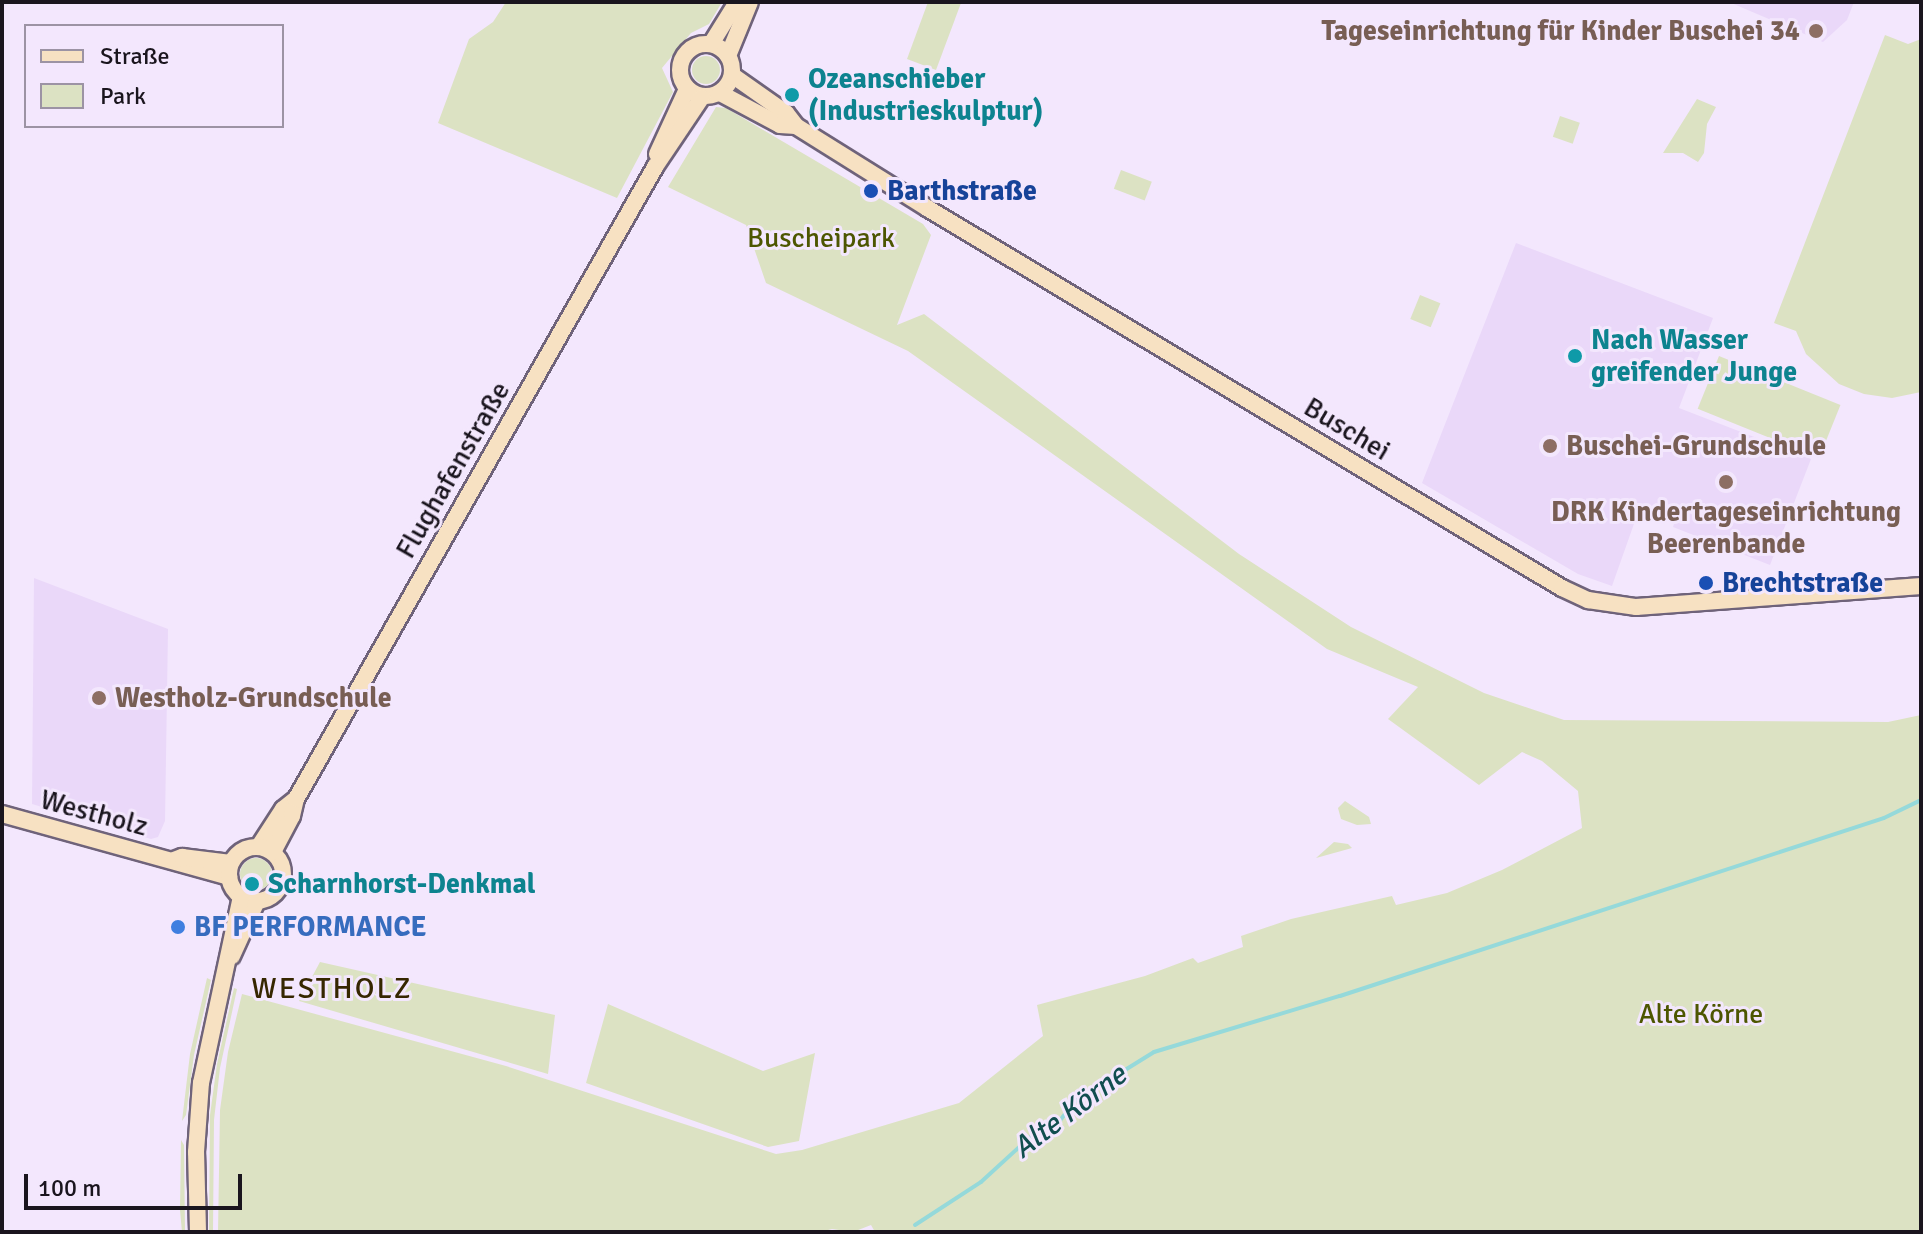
<!DOCTYPE html>
<meta charset="utf-8">
<style>
body{margin:0}
#map{position:relative;width:1923px;height:1234px;overflow:hidden;background:#f3e7fd;font-family:Signika,sans-serif}
div>[style]{position:absolute}
.built>*{inset:0;background:#ead8f9}
.green>*{inset:0;background:#dce2c3;transform-origin:0 0}
.round{border-radius:50%}
.stream>*{height:4px;margin:-2px;padding:0 2px;transform-origin:2px;border-radius:2px;background:#95d9da}
.roads{filter:drop-shadow(2px 0 #6f637a) drop-shadow(-2px 0 #6f637a) drop-shadow(0 2px #6f637a) drop-shadow(0 -2px #6f637a)}
.secondary>*{height:16px;margin:-8px;padding:0 8px;transform-origin:8px;border-radius:8px;background:#f7e1c2}
.secondary>.ring{margin:-8px;padding:0;box-sizing:content-box;background:none;border:16px solid #f7e1c2;border-radius:50%}
.dots>*{width:22px;height:22px;translate:-50% -50%;box-sizing:border-box;border:4px solid #f3e7fd;border-radius:50%}
span{translate:-50% -50%;white-space:nowrap;text-align:center;line-height:1.15;-webkit-text-stroke:6px #f3e7fd;paint-order:stroke}
.education-label{font-size:28px;color:#785e54;font-weight:700}
.right{translate:-100% -50%;text-align:right}
.left{translate:0 -50%;text-align:left}
.culture-label{font-size:28px;color:#0d838f;font-weight:700}
.transit-label{font-size:28px;color:#164399;font-weight:700}
.park-label{font-size:28px;color:#4d5601}
.street-label{font-size:28px;color:#1a151e}
.shop-label{font-size:28px;color:#366cbe;font-weight:700}
.neighbourhood-label{font-size:30px;color:#362700;letter-spacing:2px}
.water-label{font-size:30px;color:#114e4f;font-style:italic}
.frame{position:absolute;inset:0;border:4px solid #1a151e;pointer-events:none}
.legend{position:absolute;left:24px;top:24px;width:260px;height:104px;box-sizing:border-box;background:#f3e7fd;border:2px solid #9c93a4;margin:0;padding:10px 14px;list-style:none;font-size:24px;color:#1a151e}
.legend li{display:flex;align-items:center;gap:16px;height:40px}
.legend b{width:40px;border:2px solid #9c93a4}
.scale{position:absolute;left:24px;top:1174px;width:218px;height:36px;box-sizing:border-box;border:4px solid #1a151e;border-top:0;padding-left:10px;font-size:24px;line-height:28px;white-space:nowrap;color:#1a151e;-webkit-text-stroke:6px #f3e7fd;paint-order:stroke}
</style>
<div id="map">
<div class="built">
<i style="clip-path:polygon(1729px 2px,1854px 2px,1847px 20px,1823px 42px)"></i>
<i style="clip-path:polygon(1516px 243px,1713px 318px,1679px 408px,1811px 459px,1770px 565px,1673px 527px,1676px 517px,1641px 504px,1612px 586px,1578px 574px,1422px 483px)"></i>
<i style="clip-path:polygon(34px 578px,168px 629px,165px 821px,158px 837px,151px 839px,32px 804px)"></i>
</div>
<div class="green">
<i style="clip-path:polygon(506px 2px,722px 2px,709px 24px,691px 33px,662px 68px,673px 92px,617px 198px,438px 123px,469px 39px,493px 22px)"></i>
<i style="clip-path:polygon(928px 2px,961px 3px,936px 70px,907px 59px)"></i>
<i style="clip-path:polygon(1885px 35px,1908px 44px,1921px 39px,1921px 392px,1892px 398px,1864px 394px,1839px 384px,1806px 354px,1796px 331px,1774px 323px)"></i>
<i class="round" style="left:692px;top:56px;width:28px;height:28px"></i>
<i style="clip-path:polygon(1697px 99px,1716px 107px,1707px 124px,1704px 153px,1698px 162px,1683px 153px,1663px 153px)"></i>
<i style="clip-path:polygon(716px 107px,726px 108px,923px 224px,931px 235px,897px 325px,924px 314px,1239px 554px,1351px 627px,1484px 693px,1564px 720px,1888px 722px,1921px 715px,1921px 1232px,875px 1232px,871px 1225px,853px 1232px,832px 1229px,820px 1232px,218px 1232px,220px 1110px,228px 1052px,242px 994px,506px 1066px,776px 1154px,802px 1150px,959px 1103px,1043px 1036px,1037px 1005px,1145px 976px,1193px 958px,1198px 963px,1243px 947px,1241px 936px,1291px 919px,1392px 896px,1396px 905px,1447px 893px,1502px 870px,1582px 828px,1578px 791px,1542px 761px,1522px 752px,1479px 785px,1388px 719px,1418px 687px,1327px 649px,908px 351px,766px 283px,746px 225px,668px 187px)"></i>
<i style="left:1560px;top:116px;width:21px;height:22px;rotate:19deg"></i>
<i style="left:1121px;top:170px;width:33px;height:20px;rotate:21deg"></i>
<i style="left:1420px;top:295px;width:22px;height:26px;rotate:22deg"></i>
<i style="left:1719px;top:356px;width:131px;height:57px;rotate:22deg"></i>
<i style="clip-path:polygon(1345px 801px,1369px 817px,1371px 824px,1357px 825px,1341px 819px,1338px 808px)"></i>
<i style="clip-path:polygon(1334px 842px,1348px 844px,1352px 848px,1316px 858px)"></i>
<i class="round" style="left:240px;top:858px;width:32px;height:32px"></i>
<i style="clip-path:polygon(320px 962px,555px 1015px,548px 1074px,299px 1001px)"></i>
<i style="clip-path:polygon(207px 978px,211px 980px,194px 1055px,186px 1115px,182px 1121px,190px 1054px)"></i>
<i style="clip-path:polygon(234px 988px,237px 989px,220px 1068px,214px 1120px,213px 1232px,209px 1232px,210px 1115px,217px 1064px)"></i>
<i style="clip-path:polygon(608px 1004px,763px 1071px,815px 1053px,799px 1141px,768px 1147px,586px 1083px)"></i>
<i style="clip-path:polygon(181px 1140px,184px 1145px,185px 1232px,182px 1232px,180px 1210px)"></i>
</div>
<div class="stream">
<i style="left:915px;top:1225px;width:79px;rotate:-33.1deg"></i>
<i style="left:981px;top:1182px;width:65px;rotate:-42.5deg"></i>
<i style="left:1029px;top:1138px;width:33px;rotate:-27deg"></i>
<i style="left:1058px;top:1123px;width:28px;rotate:-52deg"></i>
<i style="left:1075px;top:1101px;width:93px;rotate:-31.8deg"></i>
<i style="left:1154px;top:1052px;width:194px;rotate:-16.8deg"></i>
<i style="left:1340px;top:996px;width:572px;rotate:-18.12deg"></i>
<i style="left:1884px;top:818px;width:41px;rotate:-25.9deg"></i>
</div>
<div class="roads">
<div class="secondary">
<i class="ring" style="left:680px;top:44px;width:36px;height:36px"></i>
<i style="left:711px;top:44px;width:49px;rotate:-58.2deg"></i>
<i style="left:728px;top:56px;width:58px;rotate:-67.8deg"></i>
<i style="left:732px;top:75px;width:66px;rotate:35.1deg"></i>
<i style="left:786px;top:113px;width:16px;rotate:52deg"></i>
<i style="left:796px;top:126px;width:155px;rotate:32deg"></i>
<i style="left:927px;top:208px;width:740px;rotate:30.9deg"></i>
<i style="left:1562px;top:588px;width:29px;rotate:25deg"></i>
<i style="left:1588px;top:600px;width:49px;rotate:8.3deg"></i>
<i style="left:1636px;top:607px;width:286px;rotate:-4.2deg"></i>
<i style="left:720px;top:93px;width:68px;rotate:28.1deg"></i>
<i style="left:780px;top:125px;width:16px;rotate:4deg"></i>
<i style="left:657px;top:154px;width:72px;rotate:-65.2deg"></i>
<i style="left:2px;top:814px;width:236px;rotate:15.5deg"></i>
<i style="left:259px;top:846px;width:44px;rotate:-57deg"></i>
<i style="left:283px;top:809px;width:16px;rotate:-38deg"></i>
<i class="ring" style="left:229px;top:847px;width:38px;height:38px"></i>
<i style="left:273px;top:852px;width:41px;rotate:-62.2deg"></i>
<i style="left:292px;top:816px;width:17px;rotate:-77deg"></i>
<i style="left:296px;top:799px;width:727px;rotate:-60.4deg"></i>
<i style="left:655px;top:167px;width:84px;rotate:-56.1deg"></i>
<i style="left:174px;top:860px;width:9px;rotate:-21deg"></i>
<i style="left:182px;top:857px;width:49px;rotate:7deg"></i>
<i style="left:232px;top:956px;width:60px;rotate:-65.6deg"></i>
<i style="left:198px;top:1232px;width:80px;rotate:-91.4deg"></i>
<i style="left:196px;top:1152px;width:69px;rotate:-85.9deg"></i>
<i style="left:201px;top:1083px;width:191px;rotate:-77.9deg"></i>
</div>
</div>
<div class="dots">
<i style="left:1816px;top:31px;background:#8d6e63"></i>
<i style="left:792px;top:95px;background:#0f9aa8"></i>
<i style="left:871px;top:191px;background:#1a4fb4"></i>
<i style="left:1575px;top:356px;background:#0f9aa8"></i>
<i style="left:1550px;top:446px;background:#8d6e63"></i>
<i style="left:1726px;top:482px;background:#8d6e63"></i>
<i style="left:1706px;top:583px;background:#1a4fb4"></i>
<i style="left:99px;top:698px;background:#8d6e63"></i>
<i style="left:252px;top:884px;background:#0f9aa8"></i>
<i style="left:178px;top:927px;background:#3f7fe0"></i>
</div>
<div class="education-label">
<span class="right" style="left:1800px;top:31px">Tageseinrichtung für Kinder Buschei 34</span>
<span class="left" style="left:1566px;top:446px">Buschei-Grundschule</span>
<span style="left:1726px;top:528px">DRK Kindertageseinrichtung<br>Beerenbande</span>
<span class="left" style="left:115px;top:698px">Westholz-Grundschule</span>
</div>
<div class="culture-label">
<span class="left" style="left:808px;top:95px">Ozeanschieber<br>(Industrieskulptur)</span>
<span class="left" style="left:1591px;top:356px">Nach Wasser<br>greifender Junge</span>
<span class="left" style="left:268px;top:884px">Scharnhorst-Denkmal</span>
</div>
<div class="transit-label">
<span class="left" style="left:887px;top:191px">Barthstraße</span>
<span class="left" style="left:1722px;top:583px">Brechtstraße</span>
</div>
<div class="park-label">
<span style="left:821px;top:238px">Buscheipark</span>
<span style="left:1701px;top:1014px">Alte Körne</span>
</div>
<div class="street-label">
<span style="left:1347px;top:429px;rotate:31deg">Buschei</span>
<span style="left:453px;top:470px;rotate:-60deg">Flughafenstraße</span>
<span style="left:94px;top:813px;rotate:15deg">Westholz</span>
</div>
<div class="shop-label">
<span class="left" style="left:194px;top:927px">BF PERFORMANCE</span>
</div>
<div class="neighbourhood-label">
<span style="left:332px;top:989px">WESTHOLZ</span>
</div>
<div class="water-label">
<span style="left:1070px;top:1112px;rotate:-37deg">Alte Körne</span>
</div>
<div class="frame"></div>
<ul class="legend">
<li><b style="height:10px;background:#f7e1c2"></b>Straße</li>
<li><b style="height:22px;background:#dce2c3"></b>Park</li>
</ul>
<div class="scale">100 m</div>
</div>
